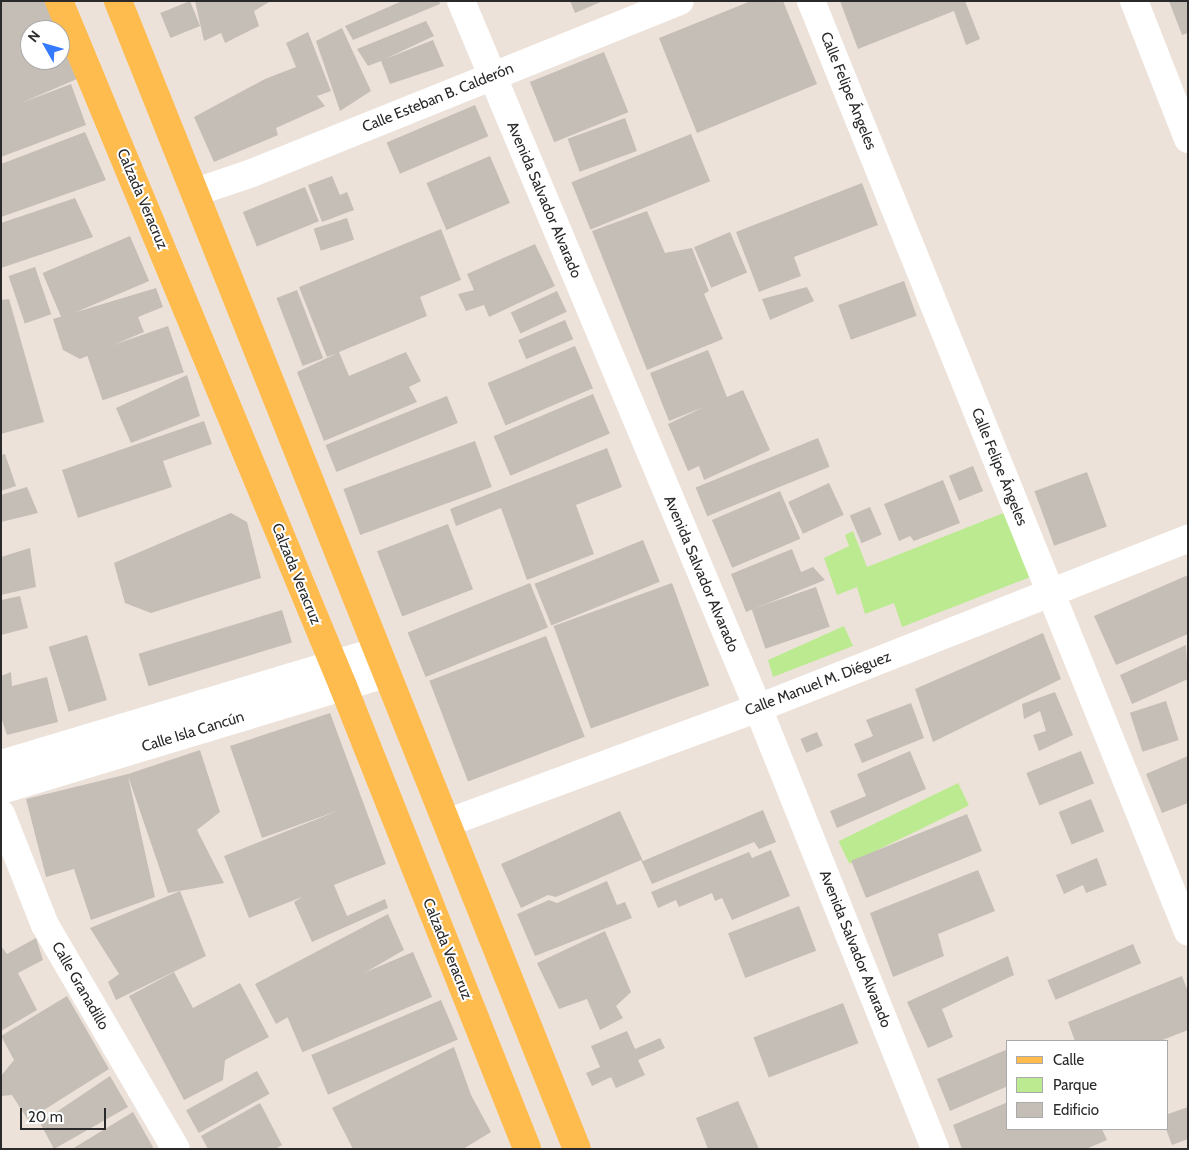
<!DOCTYPE html>
<meta charset="utf-8">
<style>
body{margin:0}
#map{position:relative;width:1189px;height:1150px;overflow:hidden;background:#ede2da;font-family:Cabin,sans-serif}
div>[style]{position:absolute}
.green>*{inset:0;background:#bcea91;transform-origin:0 0}
.building>*{inset:0;background:#c5beb6;transform-origin:0 0}
.minor>*{height:28px;margin:-14px;padding:0 14px;transform-origin:14px;border-radius:14px;background:#fff}
.major>*{height:28px;margin:-14px;padding:0 14px;transform-origin:14px;border-radius:14px;background:#febb4e}
span{translate:-50% -50%;white-space:nowrap;text-align:center;line-height:1.15;-webkit-text-stroke:4px #fff;paint-order:stroke}
.street-label{font-size:15px;color:#2a2a2a}
.frame{position:absolute;inset:0;border:2px solid #2a2a2a;pointer-events:none}
.legend{position:absolute;left:1006px;top:1040px;width:162px;height:90px;box-sizing:border-box;background:#fff;border:1px solid #aaa;margin:0;padding:6px 9px;list-style:none;font-size:15px;color:#2a2a2a}
.legend li{display:flex;align-items:center;gap:10px;height:25px}
.legend b{width:25px;border:1px solid #aaa}
.north{position:absolute;left:20px;top:20px;width:50px;height:50px;box-sizing:border-box;background:#fff;border:1px solid #aaa;border-radius:50%;rotate:308deg;font-size:14px;font-weight:700;line-height:20px;text-align:center;color:#2a2a2a}
.north::after{content:'';display:block;margin:auto;width:18px;height:22px;background:#3579ff;clip-path:polygon(50% 0,100% 100%,50% 72%,0 100%)}
.scale{position:absolute;left:20px;top:1108px;width:86px;height:22px;box-sizing:border-box;border:2px solid #2a2a2a;border-top:0;padding-left:6px;font-size:15px;line-height:18px;white-space:nowrap;color:#2a2a2a;-webkit-text-stroke:4px #fff;paint-order:stroke}
</style>
<div id="map">
<div class="green">
<i style="clip-path:polygon(1006px 512px,1033px 576px,902px 627px,894px 603px,865px 614px,857px 587px,837px 595px,824px 558px,849px 546px,845px 535px,853px 531px,867px 567px)"></i>
<i style="clip-path:polygon(844px 626px,853px 646px,773px 677px,768px 660px)"></i>
<i style="left:958px;top:783px;width:25px;height:133px;rotate:64deg"></i>
</div>
<div class="building">
<i style="clip-path:polygon(1px 1px,46px 1px,57px 30px,30px 30px,30px 60px,60px 60px,60px 37px,77px 79px,21px 103px,71px 84px,86px 125px,1px 157px)"></i>
<i style="left:190px;top:1px;width:27px;height:32px;rotate:68deg"></i>
<i style="clip-path:polygon(195px 1px,271px 1px,254px 11px,259px 26px,225px 43px,221px 33px,204px 41px)"></i>
<i style="clip-path:polygon(402px 1px,439px 1px,440px 4px,353px 40px,345px 26px)"></i>
<i style="clip-path:polygon(570px 1px,603px 1px,575px 13px)"></i>
<i style="clip-path:polygon(751px 1px,783px 1px,817px 84px,697px 133px,659px 38px)"></i>
<i style="clip-path:polygon(840px 1px,965px 1px,980px 39px,966px 45px,954px 11px,858px 49px)"></i>
<i style="clip-path:polygon(1169px 1px,1188px 1px,1188px 33px,1182px 35px)"></i>
<i style="clip-path:polygon(426px 21px,434px 36px,385px 59px,433px 40px,444px 66px,390px 84px,381px 61px,368px 66px,357px 49px)"></i>
<i style="clip-path:polygon(342px 28px,371px 91px,340px 111px,316px 41px)"></i>
<i style="clip-path:polygon(308px 32px,331px 91px,317px 96px,325px 106px,276px 128px,278px 135px,214px 162px,194px 117px,265px 79px,296px 67px,286px 43px)"></i>
<i style="left:604px;top:52px;width:65px;height:80px;rotate:68deg"></i>
<i style="left:475px;top:105px;width:34px;height:96px;rotate:67deg"></i>
<i style="left:625px;top:118px;width:35px;height:61px;rotate:70deg"></i>
<i style="clip-path:polygon(85px 132px,106px 180px,1px 217px,1px 164px)"></i>
<i style="left:691px;top:134px;width:51px;height:129px;rotate:68deg"></i>
<i style="left:490px;top:156px;width:51px;height:69px;rotate:67deg"></i>
<i style="clip-path:polygon(332px 176px,340px 195px,347px 192px,354px 210px,322px 222px,308px 185px)"></i>
<i style="clip-path:polygon(862px 183px,878px 225px,794px 257px,801px 276px,759px 292px,736px 232px)"></i>
<i style="left:305px;top:187px;width:37px;height:67px;rotate:68deg"></i>
<i style="clip-path:polygon(75px 198px,93px 237px,1px 268px,1px 223px)"></i>
<i style="clip-path:polygon(647px 211px,665px 253px,692px 248px,709px 291px,704px 294px,723px 339px,647px 370px,592px 231px)"></i>
<i style="left:347px;top:218px;width:23px;height:35px;rotate:72deg"></i>
<i style="clip-path:polygon(441px 229px,461px 280px,420px 297px,427px 316px,339px 352px,349px 376px,406px 352px,421px 381px,409px 387px,417px 402px,324px 441px,297px 372px,338px 353px,327px 357px,299px 287px)"></i>
<i style="left:730px;top:232px;width:44px;height:39px;rotate:67deg"></i>
<i style="left:130px;top:236px;width:49px;height:95px;rotate:67deg"></i>
<i style="clip-path:polygon(535px 244px,555px 286px,489px 317px,484px 305px,466px 311px,458px 294px,474px 290px,467px 274px)"></i>
<i style="left:35px;top:267px;width:50px;height:28px;rotate:71deg"></i>
<i style="left:904px;top:281px;width:37px;height:70px;rotate:70deg"></i>
<i style="clip-path:polygon(807px 287px,814px 301px,770px 320px,762px 299px)"></i>
<i style="clip-path:polygon(156px 288px,163px 307px,138px 317px,144px 332px,80px 359px,63px 350px,53px 319px)"></i>
<i style="left:297px;top:290px;width:73px;height:22px;rotate:69deg"></i>
<i style="left:557px;top:291px;width:23px;height:51px;rotate:65deg"></i>
<i style="clip-path:polygon(9px 299px,44px 422px,1px 434px,1px 300px)"></i>
<i style="left:565px;top:320px;width:21px;height:51px;rotate:67deg"></i>
<i style="left:168px;top:326px;width:49px;height:86px;rotate:71deg"></i>
<i style="left:575px;top:346px;width:46px;height:95px;rotate:67deg"></i>
<i style="clip-path:polygon(708px 350px,727px 397px,743px 390px,770px 450px,704px 480px,699px 466px,688px 471px,668px 424px,704px 407px,669px 421px,650px 373px)"></i>
<i style="clip-path:polygon(187px 375px,200px 416px,131px 443px,116px 408px)"></i>
<i style="left:593px;top:394px;width:43px;height:108px;rotate:67deg"></i>
<i style="left:447px;top:396px;width:29px;height:131px;rotate:68deg"></i>
<i style="clip-path:polygon(204px 421px,212px 444px,163px 461px,172px 487px,78px 518px,62px 470px)"></i>
<i style="left:818px;top:438px;width:31px;height:132px;rotate:68deg"></i>
<i style="left:475px;top:441px;width:49px;height:140px;rotate:70deg"></i>
<i style="clip-path:polygon(607px 448px,622px 487px,576px 505px,594px 554px,527px 580px,501px 508px,456px 526px,450px 509px)"></i>
<i style="clip-path:polygon(5px 454px,16px 486px,1px 491px,1px 455px)"></i>
<i style="left:973px;top:466px;width:27px;height:26px;rotate:68deg"></i>
<i style="left:1087px;top:472px;width:58px;height:56px;rotate:70deg"></i>
<i style="clip-path:polygon(943px 480px,960px 523px,914px 541px,910px 536px,899px 541px,884px 504px)"></i>
<i style="left:829px;top:483px;width:35px;height:45px;rotate:65deg"></i>
<i style="clip-path:polygon(27px 487px,38px 513px,1px 522px,1px 495px)"></i>
<i style="left:780px;top:491px;width:52px;height:74px;rotate:67deg"></i>
<i style="left:870px;top:507px;width:30px;height:22px;rotate:67deg"></i>
<i style="clip-path:polygon(231px 513px,247px 522px,261px 578px,151px 613px,125px 603px,114px 563px)"></i>
<i style="left:448px;top:524px;width:70px;height:76px;rotate:69deg"></i>
<i style="left:643px;top:540px;width:45px;height:117px;rotate:68deg"></i>
<i style="clip-path:polygon(30px 548px,36px 587px,1px 595px,1px 557px)"></i>
<i style="clip-path:polygon(792px 549px,801px 572px,813px 567px,825px 580px,746px 612px,731px 574px)"></i>
<i style="clip-path:polygon(1188px 575px,1188px 634px,1116px 665px,1094px 616px)"></i>
<i style="left:530px;top:583px;width:48px;height:132px;rotate:68deg"></i>
<i style="left:672px;top:583px;width:109px;height:126px;rotate:70deg"></i>
<i style="left:816px;top:587px;width:42px;height:68px;rotate:71deg"></i>
<i style="clip-path:polygon(20px 596px,28px 628px,1px 635px,1px 600px)"></i>
<i style="left:282px;top:610px;width:34px;height:150px;rotate:73deg"></i>
<i style="clip-path:polygon(1043px 633px,1061px 679px,933px 742px,915px 689px)"></i>
<i style="left:87px;top:635px;width:68px;height:40px;rotate:73deg"></i>
<i style="left:546px;top:636px;width:108px;height:125px;rotate:69deg"></i>
<i style="clip-path:polygon(1186px 645px,1188px 679px,1132px 704px,1120px 675px)"></i>
<i style="clip-path:polygon(11px 672px,12px 686px,47px 677px,58px 722px,7px 735px,1px 717px,1px 676px)"></i>
<i style="clip-path:polygon(1055px 692px,1073px 735px,1039px 751px,1033px 735px,1046px 731px,1040px 711px,1024px 719px,1022px 704px)"></i>
<i style="left:1166px;top:701px;width:41px;height:38px;rotate:72deg"></i>
<i style="clip-path:polygon(911px 703px,924px 738px,862px 763px,854px 744px,873px 736px,866px 720px)"></i>
<i style="clip-path:polygon(330px 713px,386px 864px,334px 885px,347px 916px,385px 899px,388px 908px,312px 942px,294px 902px,302px 897px,249px 918px,224px 856px,340px 810px,262px 838px,230px 746px)"></i>
<i style="left:817px;top:732px;width:15px;height:18px;rotate:67deg"></i>
<i style="clip-path:polygon(200px 750px,220px 812px,197px 830px,224px 883px,168px 893px,128px 776px,155px 897px,91px 920px,74px 869px,46px 877px,26px 799px,128px 774px)"></i>
<i style="clip-path:polygon(910px 751px,926px 789px,837px 828px,830px 811px,866px 796px,857px 774px)"></i>
<i style="left:1081px;top:751px;width:35px;height:59px;rotate:68deg"></i>
<i style="clip-path:polygon(1188px 756px,1188px 803px,1162px 813px,1146px 774px)"></i>
<i style="left:1091px;top:799px;width:35px;height:35px;rotate:68deg"></i>
<i style="clip-path:polygon(763px 810px,776px 842px,759px 849px,754px 842px,652px 884px,641px 860px,556px 897px,548px 895px,521px 908px,501px 864px,620px 811px,643px 861px)"></i>
<i style="left:967px;top:814px;width:40px;height:125px;rotate:68deg"></i>
<i style="clip-path:polygon(771px 850px,790px 896px,732px 920px,722px 898px,715px 901px,712px 893px,679px 907px,676px 900px,658px 908px,651px 892px,749px 852px,752px 858px)"></i>
<i style="clip-path:polygon(1097px 858px,1107px 885px,1086px 893px,1083px 885px,1064px 894px,1056px 875px)"></i>
<i style="clip-path:polygon(978px 870px,995px 911px,938px 934px,944px 956px,893px 977px,870px 913px)"></i>
<i style="clip-path:polygon(607px 881px,617px 905px,625px 902px,632px 918px,535px 956px,517px 914px,549px 900px,557px 903px)"></i>
<i style="clip-path:polygon(180px 891px,206px 956px,116px 1000px,108px 982px,119px 974px,90px 928px)"></i>
<i style="left:799px;top:906px;width:48px;height:76px;rotate:69deg"></i>
<i style="clip-path:polygon(388px 914px,404px 950px,276px 1024px,255px 984px)"></i>
<i style="clip-path:polygon(605px 931px,631px 992px,616px 1006px,623px 1018px,600px 1030px,587px 999px,559px 1009px,537px 963px)"></i>
<i style="clip-path:polygon(36px 938px,43px 960px,18px 973px,37px 1010px,1px 1031px,1px 946px,7px 954px)"></i>
<i style="left:1133px;top:944px;width:21px;height:93px;rotate:67deg"></i>
<i style="left:413px;top:952px;width:49px;height:141px;rotate:67deg"></i>
<i style="clip-path:polygon(1008px 956px,1014px 975px,942px 1009px,953px 1037px,928px 1048px,907px 1002px)"></i>
<i style="clip-path:polygon(174px 972px,193px 1008px,240px 983px,269px 1037px,225px 1060px,223px 1080px,184px 1100px,129px 996px)"></i>
<i style="clip-path:polygon(1182px 976px,1188px 992px,1188px 1030px,1160px 1041px,1075px 1041px,1068px 1022px)"></i>
<i style="clip-path:polygon(67px 996px,109px 1069px,28px 1120px,12px 1095px,1px 1096px,1px 1076px,14px 1060px,1px 1036px)"></i>
<i style="left:441px;top:1000px;width:43px;height:141px;rotate:67deg"></i>
<i style="left:843px;top:1003px;width:43px;height:96px;rotate:69deg"></i>
<i style="clip-path:polygon(627px 1031px,635px 1049px,660px 1038px,665px 1048px,638px 1060px,645px 1075px,616px 1088px,611px 1077px,592px 1086px,586px 1073px,600px 1067px,591px 1046px)"></i>
<i style="clip-path:polygon(454px 1047px,471px 1095px,491px 1132px,463px 1149px,353px 1149px,332px 1108px)"></i>
<i style="clip-path:polygon(1008px 1049px,1008px 1086px,950px 1111px,937px 1079px)"></i>
<i style="left:257px;top:1071px;width:26px;height:81px;rotate:61deg"></i>
<i style="clip-path:polygon(110px 1076px,128px 1107px,54px 1149px,40px 1123px)"></i>
<i style="clip-path:polygon(738px 1101px,759px 1149px,708px 1149px,696px 1118px)"></i>
<i style="clip-path:polygon(1008px 1102px,1008px 1129px,1102px 1129px,1107px 1140px,1086px 1149px,962px 1149px,953px 1125px)"></i>
<i style="clip-path:polygon(260px 1103px,282px 1145px,275px 1149px,208px 1149px,201px 1136px)"></i>
<i style="clip-path:polygon(1188px 1107px,1188px 1139px,1172px 1145px,1166px 1129px,1168px 1114px)"></i>
<i style="clip-path:polygon(133px 1112px,154px 1149px,72px 1149px)"></i>
</div>
<div class="minor">
<i style="left:461px;top:1px;width:767px;rotate:67.21deg"></i>
<i style="left:758px;top:708px;width:475px;rotate:68.1deg"></i>
<i style="left:811px;top:1px;width:1004px;rotate:67.95deg"></i>
<i style="left:1134px;top:1px;width:148px;rotate:68.6deg"></i>
<i style="left:196px;top:192px;width:59px;rotate:-18.7deg"></i>
<i style="left:252px;top:173px;width:461px;rotate:-21.9deg"></i>
<i style="left:1px;top:764px;width:393px;rotate:-16.7deg"></i>
<i style="left:1px;top:790px;width:401px;rotate:-16.8deg"></i>
<i style="left:1px;top:814px;width:119px;rotate:68.4deg"></i>
<i style="left:45px;top:925px;width:259px;rotate:59.7deg"></i>
<i style="left:447px;top:823px;width:332px;rotate:-20.3deg"></i>
<i style="left:758px;top:708px;width:462px;rotate:-21.5deg"></i>
</div>
<div class="major">
<i style="left:59px;top:1px;width:742px;rotate:67.48deg"></i>
<i style="left:343px;top:686px;width:498px;rotate:68.3deg"></i>
<i style="left:118px;top:1px;width:1236px;rotate:68.21deg"></i>
</div>
<div class="street-label">
<span style="left:848px;top:91px;rotate:68deg">Calle Felipe Ángeles</span>
<span style="left:438px;top:98px;rotate:-22deg">Calle Esteban B. Calderón</span>
<span style="left:142px;top:199px;rotate:67deg">Calzada Veracruz</span>
<span style="left:544px;top:200px;rotate:67deg">Avenida Salvador Alvarado</span>
<span style="left:999px;top:467px;rotate:68deg">Calle Felipe Ángeles</span>
<span style="left:296px;top:574px;rotate:68deg">Calzada Veracruz</span>
<span style="left:701px;top:574px;rotate:67deg">Avenida Salvador Alvarado</span>
<span style="left:818px;top:684px;rotate:-21deg">Calle Manuel M. Diéguez</span>
<span style="left:193px;top:732px;rotate:-17deg">Calle Isla Cancún</span>
<span style="left:447px;top:949px;rotate:68deg">Calzada Veracruz</span>
<span style="left:855px;top:949px;rotate:68deg">Avenida Salvador Alvarado</span>
<span style="left:80px;top:986px;rotate:60deg">Calle Granadillo</span>
</div>
<div class="frame"></div>
<ul class="legend">
<li><b style="height:6px;background:#febb4e"></b>Calle</li>
<li><b style="height:14px;background:#bcea91"></b>Parque</li>
<li><b style="height:14px;background:#c5beb6"></b>Edificio</li>
</ul>
<div class="north">N</div>
<div class="scale">20 m</div>
</div>
